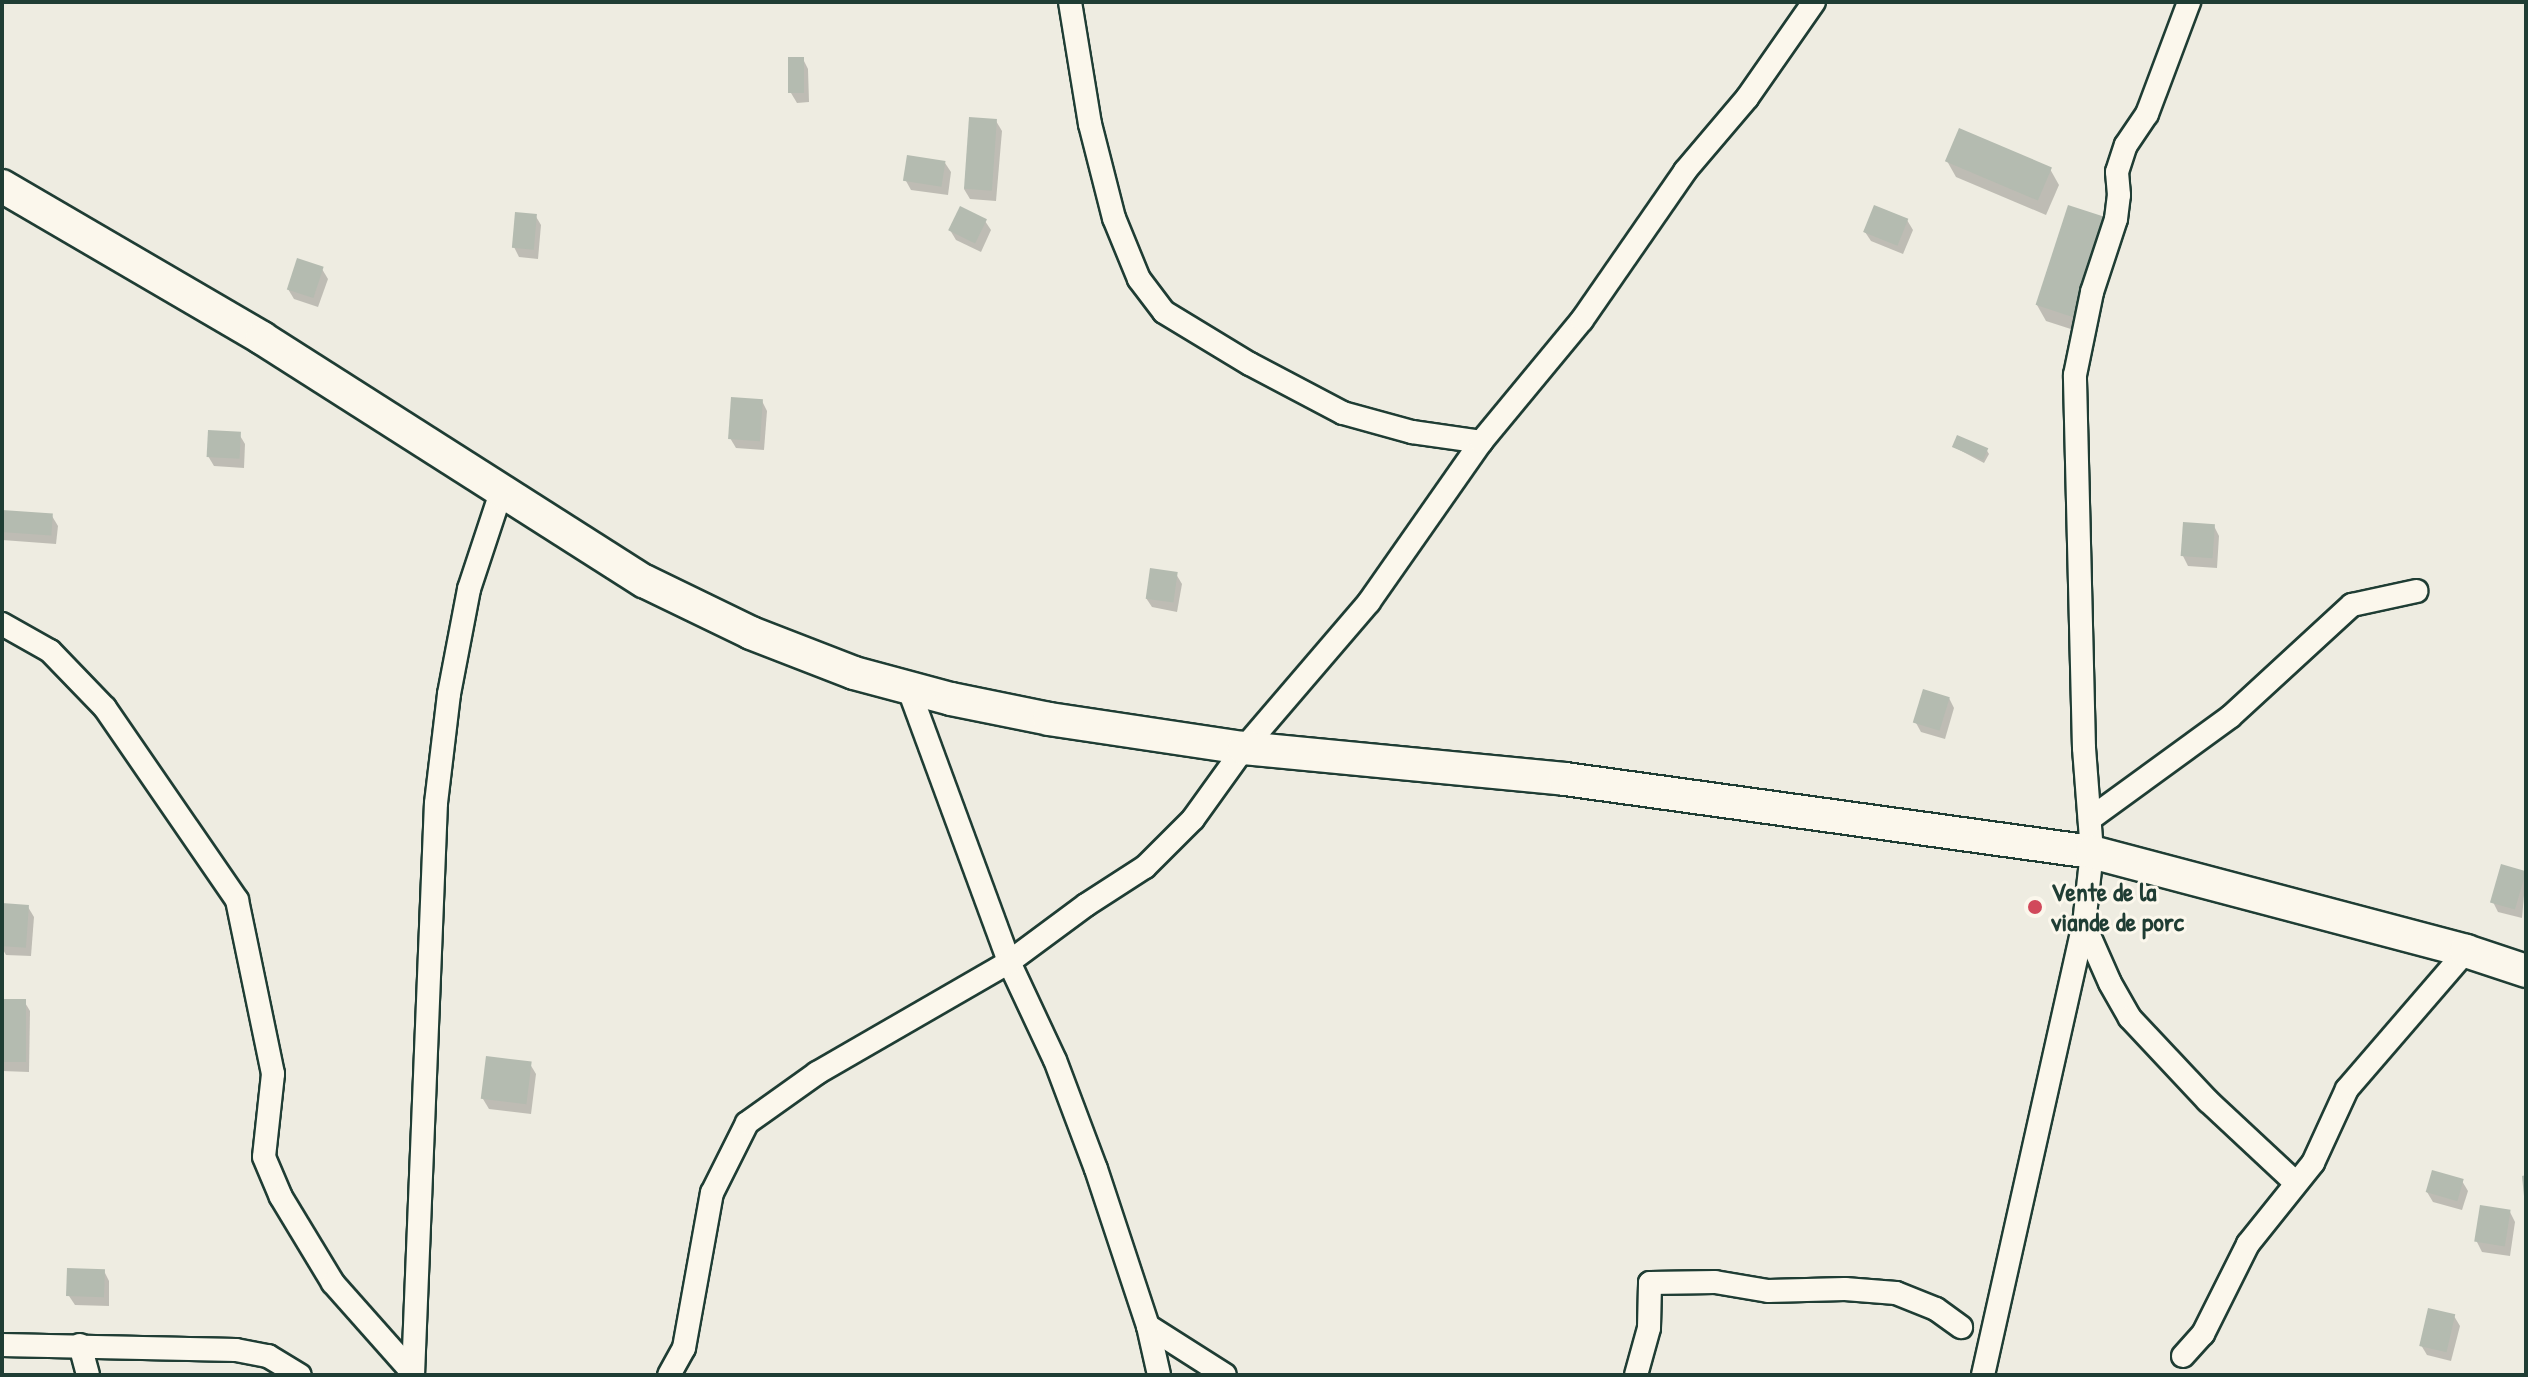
<!DOCTYPE html>
<style>
body{margin:0}
#map{position:relative;width:2528px;height:1377px;overflow:hidden;background:#eeece1;font-family:"Patrick Hand",sans-serif}
div>[style]{position:absolute}
.shadow>*{inset:0;background:#0003}
.building>*{inset:0;background:#b4bbb0;transform-origin:0 0}
.roads{filter:drop-shadow(2px 0 #1f3d34) drop-shadow(-2px 0 #1f3d34) drop-shadow(0 2px #1f3d34) drop-shadow(0 -2px #1f3d34)}
.street>*{height:22px;margin:-11px;padding:0 11px;transform-origin:11px;border-radius:11px;background:#fbf7ec}
.secondary>*{height:32px;margin:-16px;padding:0 16px;transform-origin:16px;border-radius:16px;background:#fbf7ec}
.dots>*{width:22px;height:22px;translate:-50% -50%;box-sizing:border-box;border:4px solid #fbf7ec;border-radius:50%}
span{translate:-50% -50%;white-space:nowrap;text-align:center;line-height:1.15;-webkit-text-stroke:6px #fbf7ec;paint-order:stroke}
.poi-label{font-size:26px;color:#1f3d34;font-weight:700}
.left{translate:0 -50%;text-align:left}
.frame{position:absolute;inset:0;border:4px solid #1f3d34;pointer-events:none}
</style>
<div id="map">
<div class="shadow">
<i style="clip-path:polygon(803px 59px,808px 69px,809px 102px,797px 103px,791px 93px)"></i>
<i style="clip-path:polygon(996px 121px,1002px 131px,996px 201px,970px 199px,964px 189px)"></i>
<i style="clip-path:polygon(1947px 161px,2050px 169px,2059px 185px,2046px 215px,1956px 177px)"></i>
<i style="clip-path:polygon(945px 163px,951px 172px,948px 195px,911px 190px,906px 181px)"></i>
<i style="clip-path:polygon(535px 215px,541px 225px,538px 259px,519px 257px,514px 247px)"></i>
<i style="clip-path:polygon(2104px 219px,2113px 234px,2080px 332px,2046px 321px,2037px 305px)"></i>
<i style="clip-path:polygon(1907px 220px,1913px 230px,1903px 254px,1871px 241px,1865px 232px)"></i>
<i style="clip-path:polygon(985px 221px,991px 230px,981px 252px,956px 240px,950px 230px)"></i>
<i style="clip-path:polygon(322px 269px,328px 279px,318px 307px,294px 299px,288px 289px)"></i>
<i style="clip-path:polygon(762px 401px,767px 411px,764px 450px,736px 448px,730px 438px)"></i>
<i style="clip-path:polygon(239px 434px,245px 444px,244px 468px,214px 466px,208px 456px)"></i>
<i style="clip-path:polygon(1954px 447px,1986px 449px,1989px 454px,1984px 463px)"></i>
<i style="clip-path:polygon(2px 512px,52px 516px,58px 526px,56px 544px,2px 540px)"></i>
<i style="clip-path:polygon(2214px 526px,2219px 536px,2217px 568px,2188px 566px,2183px 556px)"></i>
<i style="clip-path:polygon(1176px 574px,1182px 584px,1177px 612px,1152px 607px,1146px 598px)"></i>
<i style="clip-path:polygon(1949px 698px,1954px 708px,1945px 739px,1921px 732px,1916px 723px)"></i>
<i style="clip-path:polygon(2502px 866px,2526px 873px,2522px 918px,2498px 912px,2493px 902px)"></i>
<i style="clip-path:polygon(28px 907px,34px 917px,31px 956px,6px 955px,2px 948px,2px 916px)"></i>
<i style="clip-path:polygon(2px 1001px,24px 1001px,30px 1011px,29px 1072px,2px 1071px)"></i>
<i style="clip-path:polygon(530px 1064px,536px 1074px,531px 1114px,489px 1109px,483px 1099px)"></i>
<i style="clip-path:polygon(2462px 1181px,2468px 1191px,2462px 1210px,2433px 1202px,2427px 1192px)"></i>
<i style="clip-path:polygon(2510px 1212px,2515px 1222px,2510px 1256px,2482px 1252px,2477px 1242px)"></i>
<i style="clip-path:polygon(104px 1271px,109px 1281px,109px 1306px,75px 1305px,69px 1296px)"></i>
<i style="clip-path:polygon(2454px 1316px,2460px 1326px,2451px 1361px,2427px 1355px,2421px 1345px)"></i>
</div>
<div class="building">
<i style="left:788px;top:57px;width:16px;height:36px"></i>
<i style="left:969px;top:117px;width:28px;height:72px;rotate:4deg"></i>
<i style="left:1959px;top:128px;width:101px;height:36px;rotate:23deg"></i>
<i style="left:907px;top:155px;width:39px;height:26px;rotate:9deg"></i>
<i style="left:1874px;top:205px;width:37px;height:29px;rotate:22deg"></i>
<i style="left:2068px;top:205px;width:39px;height:105px;rotate:18deg"></i>
<i style="left:960px;top:206px;width:30px;height:27px;rotate:26deg"></i>
<i style="left:515px;top:212px;width:22px;height:36px;rotate:5deg"></i>
<i style="left:297px;top:258px;width:28px;height:33px;rotate:18deg"></i>
<i style="left:731px;top:397px;width:32px;height:42px;rotate:4deg"></i>
<i style="left:208px;top:430px;width:33px;height:27px;rotate:3deg"></i>
<i style="left:1957px;top:435px;width:34px;height:13px;rotate:23deg"></i>
<i style="left:2px;top:510px;width:51px;height:22px;rotate:4deg"></i>
<i style="left:2183px;top:522px;width:32px;height:34px;rotate:4deg"></i>
<i style="left:1150px;top:568px;width:28px;height:31px;rotate:8deg"></i>
<i style="left:1923px;top:689px;width:28px;height:35px;rotate:17deg"></i>
<i style="left:2501px;top:864px;width:26px;height:40px;rotate:16deg"></i>
<i style="left:2px;top:903px;width:27px;height:43px;rotate:4deg"></i>
<i style="left:2px;top:999px;width:24px;height:63px"></i>
<i style="left:486px;top:1056px;width:46px;height:43px;rotate:7deg"></i>
<i style="left:2432px;top:1170px;width:33px;height:23px;rotate:16deg"></i>
<i style="clip-path:polygon(2526px 1175px,2526px 1196px,2524px 1196px,2522px 1176px)"></i>
<i style="left:2480px;top:1205px;width:31px;height:37px;rotate:9deg"></i>
<i style="left:67px;top:1268px;width:38px;height:28px;rotate:2deg"></i>
<i style="left:2428px;top:1308px;width:28px;height:39px;rotate:13deg"></i>
</div>
<div class="roads">
<div class="street">
<i style="left:1070px;top:2px;width:124px;rotate:80.7deg"></i>
<i style="left:1090px;top:124px;width:97px;rotate:75.7deg"></i>
<i style="left:1114px;top:218px;width:66px;rotate:67.7deg"></i>
<i style="left:1139px;top:279px;width:41px;rotate:52.9deg"></i>
<i style="left:1164px;top:312px;width:100px;rotate:31.2deg"></i>
<i style="left:1250px;top:364px;width:105px;rotate:27.8deg"></i>
<i style="left:1343px;top:413px;width:72px;rotate:15.4deg"></i>
<i style="left:1412px;top:432px;width:70px;rotate:8.2deg"></i>
<i style="left:2px;top:624px;width:55px;rotate:29.4deg"></i>
<i style="left:50px;top:651px;width:79px;rotate:46deg"></i>
<i style="left:105px;top:708px;width:233px;rotate:55.5deg"></i>
<i style="left:237px;top:900px;width:178px;rotate:78.3deg"></i>
<i style="left:273px;top:1074px;width:83px;rotate:96.2deg"></i>
<i style="left:264px;top:1157px;width:43px;rotate:67deg"></i>
<i style="left:281px;top:1197px;width:100px;rotate:58.8deg"></i>
<i style="left:333px;top:1283px;width:120px;rotate:48.4deg"></i>
<i style="left:908px;top:687px;width:293px;rotate:69.8deg"></i>
<i style="left:1009px;top:962px;width:108px;rotate:64.9deg"></i>
<i style="left:1055px;top:1060px;width:116px;rotate:69.4deg"></i>
<i style="left:1096px;top:1169px;width:165px;rotate:71.7deg"></i>
<i style="left:1148px;top:1326px;width:50px;rotate:77.3deg"></i>
<i style="left:2090px;top:819px;width:173px;rotate:-36.1deg"></i>
<i style="left:2230px;top:717px;width:166px;rotate:-42.6deg"></i>
<i style="left:2352px;top:605px;width:66px;rotate:-12.2deg"></i>
<i style="left:2084px;top:924px;width:64px;rotate:66.2deg"></i>
<i style="left:2110px;top:983px;width:40px;rotate:60.3deg"></i>
<i style="left:2130px;top:1018px;width:114px;rotate:46.8deg"></i>
<i style="left:2208px;top:1101px;width:120px;rotate:43deg"></i>
<i style="left:1148px;top:1326px;width:91px;rotate:32.5deg"></i>
<i style="left:2px;top:1345px;width:234px;rotate:1.2deg"></i>
<i style="left:236px;top:1350px;width:33px;rotate:11deg"></i>
<i style="left:268px;top:1356px;width:37px;rotate:31deg"></i>
<i style="left:80px;top:1345px;width:31px;rotate:75deg"></i>
<i style="left:2183px;top:1356px;width:30px;rotate:-48deg"></i>
<i style="left:2203px;top:1334px;width:101px;rotate:-63.4deg"></i>
<i style="left:2248px;top:1244px;width:104px;rotate:-51.3deg"></i>
<i style="left:2313px;top:1163px;width:81px;rotate:-65.3deg"></i>
<i style="left:2347px;top:1089px;width:182px;rotate:-49.2deg"></i>
<i style="left:413px;top:1375px;width:572px;rotate:-87.7deg"></i>
<i style="left:436px;top:803px;width:110px;rotate:-83.2deg"></i>
<i style="left:449px;top:694px;width:107px;rotate:-79.2deg"></i>
<i style="left:469px;top:589px;width:102px;rotate:-71.7deg"></i>
<i style="left:669px;top:1375px;width:31px;rotate:-61deg"></i>
<i style="left:684px;top:1348px;width:158px;rotate:-79.8deg"></i>
<i style="left:712px;top:1193px;width:78px;rotate:-63.4deg"></i>
<i style="left:747px;top:1123px;width:86px;rotate:-35.5deg"></i>
<i style="left:817px;top:1073px;width:222px;rotate:-30deg"></i>
<i style="left:1009px;top:962px;width:96px;rotate:-36.5deg"></i>
<i style="left:1086px;top:905px;width:70px;rotate:-32.8deg"></i>
<i style="left:1145px;top:867px;width:68px;rotate:-45deg"></i>
<i style="left:1193px;top:819px;width:87px;rotate:-54.3deg"></i>
<i style="left:1244px;top:748px;width:192px;rotate:-49.4deg"></i>
<i style="left:1369px;top:602px;width:195px;rotate:-55deg"></i>
<i style="left:1481px;top:442px;width:158px;rotate:-50.4deg"></i>
<i style="left:1582px;top:320px;width:181px;rotate:-55.3deg"></i>
<i style="left:1685px;top:171px;width:96px;rotate:-49.7deg"></i>
<i style="left:1747px;top:98px;width:117px;rotate:-55.1deg"></i>
<i style="left:1636px;top:1375px;width:49px;rotate:-74.5deg"></i>
<i style="left:1649px;top:1328px;width:45px;rotate:-88.7deg"></i>
<i style="left:1650px;top:1283px;width:65px;rotate:-0.9deg"></i>
<i style="left:1715px;top:1282px;width:54px;rotate:9.6deg"></i>
<i style="left:1768px;top:1291px;width:77px;rotate:-1.5deg"></i>
<i style="left:1845px;top:1289px;width:51px;rotate:4.5deg"></i>
<i style="left:1896px;top:1293px;width:43px;rotate:21.8deg"></i>
<i style="left:1936px;top:1309px;width:31px;rotate:36deg"></i>
<i style="left:1983px;top:1375px;width:462px;rotate:-77.4deg"></i>
<i style="left:2084px;top:924px;width:72px;rotate:-83.7deg"></i>
<i style="left:2092px;top:852px;width:104px;rotate:-94.4deg"></i>
<i style="left:2084px;top:748px;width:373px;rotate:-91.4deg"></i>
<i style="left:2075px;top:375px;width:85px;rotate:-78.4deg"></i>
<i style="left:2092px;top:292px;width:77px;rotate:-71.8deg"></i>
<i style="left:2116px;top:219px;width:24px;rotate:-83deg"></i>
<i style="left:2119px;top:195px;width:23px;rotate:-95deg"></i>
<i style="left:2117px;top:172px;width:28px;rotate:-72deg"></i>
<i style="left:2126px;top:145px;width:37px;rotate:-56deg"></i>
<i style="left:2147px;top:114px;width:120px;rotate:-69.4deg"></i>
</div>
<div class="secondary">
<i style="left:2px;top:186px;width:301px;rotate:30.3deg"></i>
<i style="left:262px;top:338px;width:453px;rotate:32.5deg"></i>
<i style="left:644px;top:581px;width:119px;rotate:25.9deg"></i>
<i style="left:751px;top:633px;width:110px;rotate:21.2deg"></i>
<i style="left:854px;top:673px;width:100px;rotate:15deg"></i>
<i style="left:951px;top:699px;width:100px;rotate:11.5deg"></i>
<i style="left:1049px;top:719px;width:197px;rotate:8.5deg"></i>
<i style="left:1244px;top:748px;width:322px;rotate:5.5deg"></i>
<i style="left:1565px;top:779px;width:532px;rotate:7.89deg"></i>
<i style="left:2092px;top:852px;width:387px;rotate:14.8deg"></i>
<i style="left:2466px;top:951px;width:63px;rotate:18.4deg"></i>
</div>
</div>
<div class="dots">
<i style="left:2035px;top:907px;background:#d1495b"></i>
</div>
<div class="poi-label">
<span class="left" style="left:2051px;top:907px">Vente de la<br>viande de porc</span>
</div>
<div class="frame"></div>
</div>
